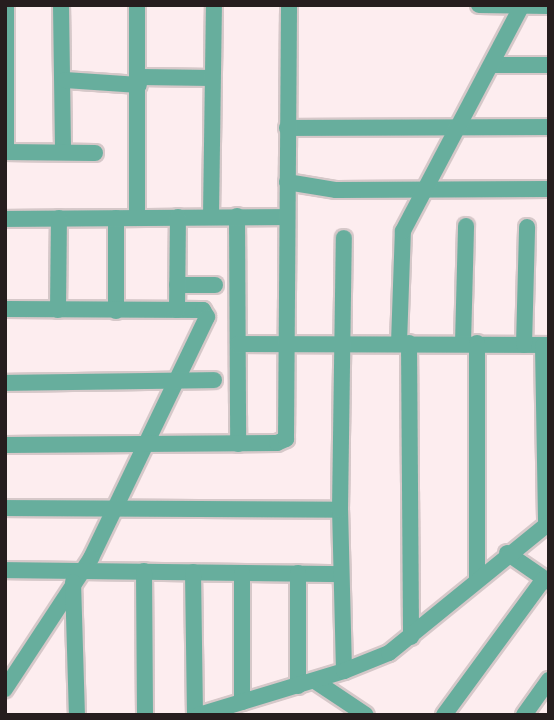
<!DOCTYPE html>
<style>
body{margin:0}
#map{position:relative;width:554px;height:720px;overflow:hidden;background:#fdedef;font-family:Cabin,sans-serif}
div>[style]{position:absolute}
.roads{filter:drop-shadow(2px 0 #d6c8c9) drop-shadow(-2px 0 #d6c8c9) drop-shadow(0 2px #d6c8c9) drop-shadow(0 -2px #d6c8c9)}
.minor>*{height:16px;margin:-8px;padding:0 8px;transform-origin:8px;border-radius:8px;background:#67ae9d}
span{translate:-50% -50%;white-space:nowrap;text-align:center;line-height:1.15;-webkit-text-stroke:5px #fff;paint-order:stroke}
.frame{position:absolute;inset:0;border:7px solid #261d1e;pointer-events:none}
</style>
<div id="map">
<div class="roads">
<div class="minor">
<i style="left:6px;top:5px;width:147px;rotate:90deg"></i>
<i style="left:61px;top:5px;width:147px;rotate:89.2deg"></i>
<i style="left:479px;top:5px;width:70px;rotate:0.8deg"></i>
<i style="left:493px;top:65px;width:56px"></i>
<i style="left:140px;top:77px;width:72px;rotate:0.8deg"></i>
<i style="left:65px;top:80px;width:74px;rotate:3.9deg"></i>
<i style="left:287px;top:128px;width:262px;rotate:-0.2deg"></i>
<i style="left:5px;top:152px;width:90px;rotate:0.6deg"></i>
<i style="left:287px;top:182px;width:50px;rotate:9.3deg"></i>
<i style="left:336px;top:190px;width:213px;rotate:-0.3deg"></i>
<i style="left:211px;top:216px;width:211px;rotate:-89.2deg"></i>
<i style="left:237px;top:216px;width:228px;rotate:89.7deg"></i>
<i style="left:137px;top:217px;width:212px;rotate:-90deg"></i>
<i style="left:116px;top:218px;width:93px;rotate:90deg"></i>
<i style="left:5px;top:219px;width:282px;rotate:-0.4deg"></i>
<i style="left:177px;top:285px;width:38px"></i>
<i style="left:5px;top:309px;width:198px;rotate:0.3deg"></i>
<i style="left:203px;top:310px;width:8px;rotate:60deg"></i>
<i style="left:207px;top:317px;width:267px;rotate:115.7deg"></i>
<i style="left:91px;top:558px;width:157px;rotate:123.3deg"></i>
<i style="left:58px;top:310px;width:92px;rotate:-89.4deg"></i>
<i style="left:177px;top:310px;width:93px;rotate:-89.4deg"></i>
<i style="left:399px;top:343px;width:112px;rotate:-88deg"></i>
<i style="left:403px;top:231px;width:253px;rotate:-62.2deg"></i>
<i style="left:409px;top:343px;width:294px;rotate:89.6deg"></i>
<i style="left:463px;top:343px;width:117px;rotate:-88.5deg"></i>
<i style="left:238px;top:344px;width:311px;rotate:0.2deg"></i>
<i style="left:524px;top:345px;width:118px;rotate:-88.5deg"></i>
<i style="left:543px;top:346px;width:178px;rotate:89deg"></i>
<i style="left:5px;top:383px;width:209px;rotate:-0.8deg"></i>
<i style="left:5px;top:445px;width:272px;rotate:-0.4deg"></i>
<i style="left:277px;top:443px;width:10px;rotate:-24deg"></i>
<i style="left:286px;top:439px;width:434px;rotate:-89.6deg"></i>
<i style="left:5px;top:508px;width:335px;rotate:0.3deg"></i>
<i style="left:507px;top:553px;width:51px;rotate:34.6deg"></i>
<i style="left:5px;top:570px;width:336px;rotate:0.7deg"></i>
<i style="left:144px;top:571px;width:144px;rotate:89.6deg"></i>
<i style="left:193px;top:572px;width:143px;rotate:89.2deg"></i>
<i style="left:298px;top:573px;width:113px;rotate:90deg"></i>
<i style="left:477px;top:580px;width:237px;rotate:-90deg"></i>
<i style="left:73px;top:582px;width:133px;rotate:88.3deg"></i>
<i style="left:344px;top:671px;width:161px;rotate:-91.4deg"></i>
<i style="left:340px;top:510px;width:272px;rotate:-89.2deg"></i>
<i style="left:315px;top:681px;width:61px;rotate:33.7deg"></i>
<i style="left:242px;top:702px;width:129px;rotate:-90deg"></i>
<i style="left:199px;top:715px;width:152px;rotate:-16.9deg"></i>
<i style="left:344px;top:671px;width:48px;rotate:-21.8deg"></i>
<i style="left:389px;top:653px;width:206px;rotate:-39.1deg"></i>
<i style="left:444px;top:715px;width:169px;rotate:-53.7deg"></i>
<i style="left:524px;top:715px;width:43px;rotate:-54.5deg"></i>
</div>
</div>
<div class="frame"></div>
</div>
